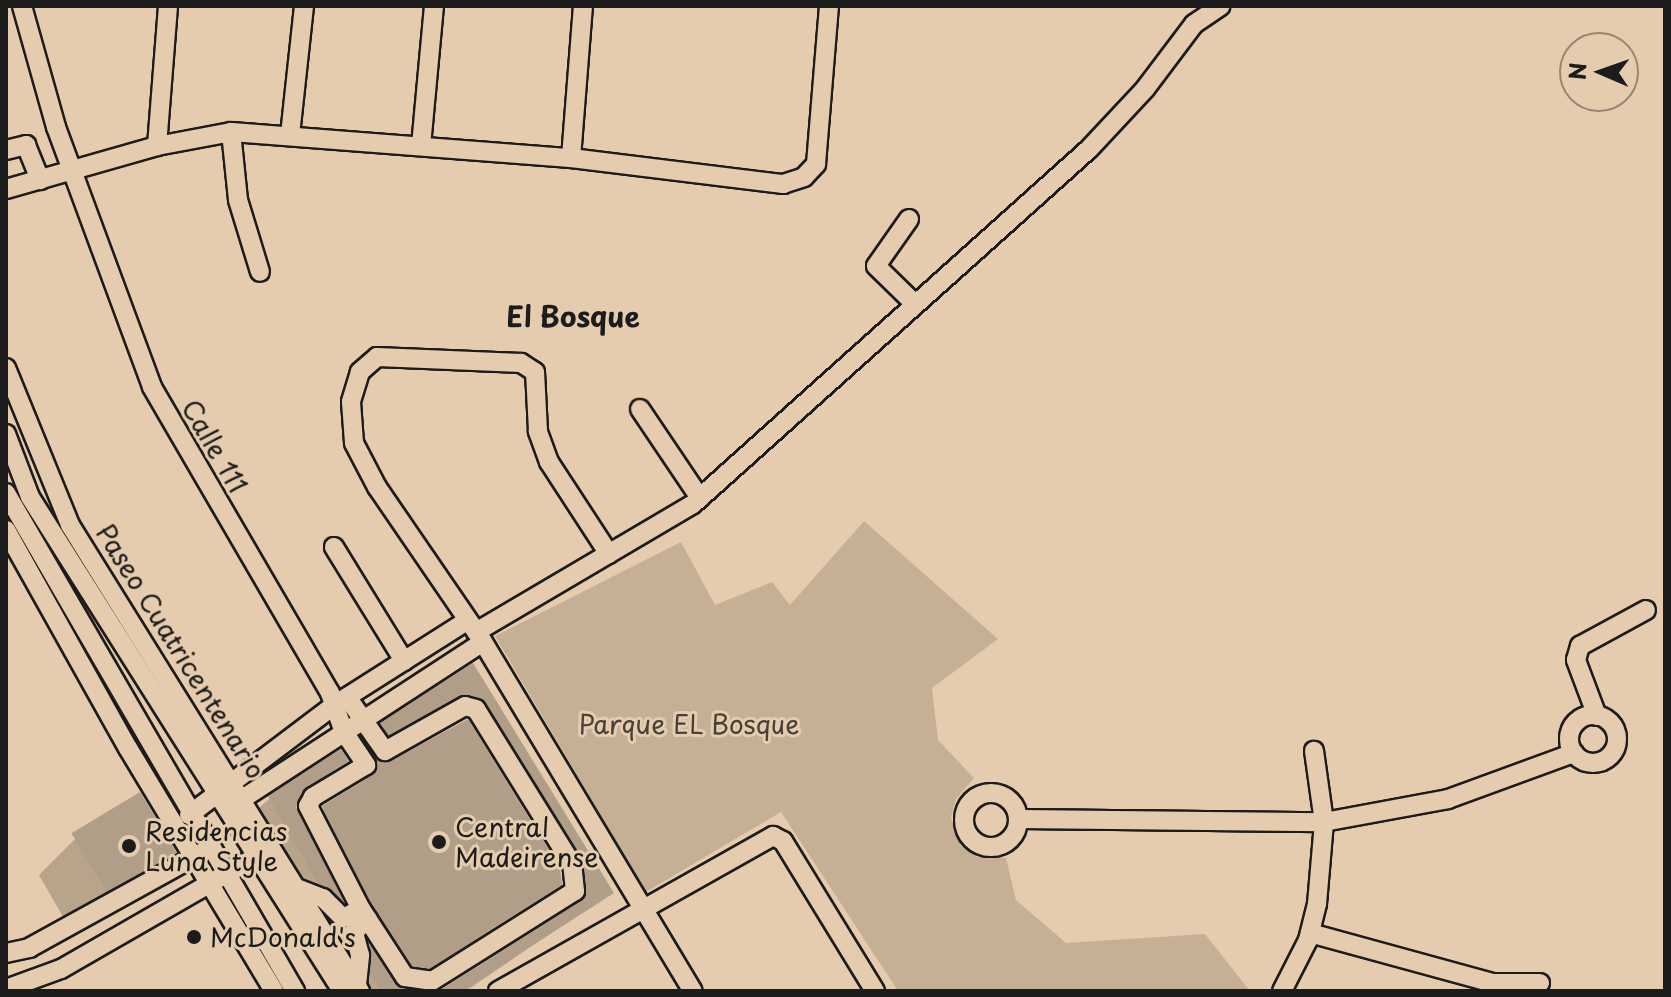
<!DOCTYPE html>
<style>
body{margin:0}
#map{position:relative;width:1671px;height:997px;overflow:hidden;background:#e6ccae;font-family:"Playpen Sans",sans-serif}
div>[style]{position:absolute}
.green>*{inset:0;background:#c5b096}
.shadow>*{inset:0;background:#0003}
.building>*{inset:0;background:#b19e88;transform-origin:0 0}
.roads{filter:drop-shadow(2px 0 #1c1c1c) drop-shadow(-2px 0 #1c1c1c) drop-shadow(0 2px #1c1c1c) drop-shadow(0 -2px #1c1c1c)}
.minor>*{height:18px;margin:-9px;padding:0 9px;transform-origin:9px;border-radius:9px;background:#e6ccae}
.minor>.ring{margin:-9px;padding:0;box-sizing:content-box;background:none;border:18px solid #e6ccae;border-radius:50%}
.dots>*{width:22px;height:22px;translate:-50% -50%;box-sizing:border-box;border:4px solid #e6ccae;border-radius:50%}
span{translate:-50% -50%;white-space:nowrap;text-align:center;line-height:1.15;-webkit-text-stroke:6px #e6ccae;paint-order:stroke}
.street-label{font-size:26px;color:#1c1c1c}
.park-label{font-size:26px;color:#46413a}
.poi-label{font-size:26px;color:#1c1c1c}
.left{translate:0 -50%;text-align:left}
.neighbourhood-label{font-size:28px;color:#1c1c1c;font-weight:700}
.frame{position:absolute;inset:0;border:8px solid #1c1c1c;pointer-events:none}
.north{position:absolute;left:1559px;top:32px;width:80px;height:80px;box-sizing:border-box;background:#e6ccae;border:2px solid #958674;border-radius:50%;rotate:272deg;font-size:22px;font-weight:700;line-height:32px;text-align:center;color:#1c1c1c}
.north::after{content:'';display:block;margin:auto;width:28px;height:36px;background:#1c1c1c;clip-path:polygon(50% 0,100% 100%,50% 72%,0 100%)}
</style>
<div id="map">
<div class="green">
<i style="clip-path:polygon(864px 521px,998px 639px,932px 688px,938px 740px,974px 778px,956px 799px,951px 817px,961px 846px,977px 857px,1006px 858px,1016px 900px,1066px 943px,1205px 934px,1250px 991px,898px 991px,781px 812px,646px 892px,495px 636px,681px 542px,715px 605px,772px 582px,790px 605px)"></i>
</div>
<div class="shadow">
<i style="clip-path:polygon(473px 666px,611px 892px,466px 991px,442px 991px,574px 906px,570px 871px,473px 714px,445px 707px,375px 747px,369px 737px)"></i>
<i style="clip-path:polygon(346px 761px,300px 794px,294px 805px,341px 901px,330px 913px,306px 896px,257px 810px,270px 798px)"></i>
<i style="clip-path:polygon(377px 761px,560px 884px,417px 978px,401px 976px,312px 818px,363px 783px)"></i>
<i style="clip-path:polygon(140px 795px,174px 852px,138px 889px,69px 927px,39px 875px,75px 839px)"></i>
<i style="clip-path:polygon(369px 948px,397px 989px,416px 991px,361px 991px,358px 959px)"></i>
</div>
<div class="building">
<i style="clip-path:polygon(473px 663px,614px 893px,462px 991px,439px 991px,581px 901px,587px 891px,582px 858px,485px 702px,459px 696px,389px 735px,380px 723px)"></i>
<i style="clip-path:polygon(468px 719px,560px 868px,562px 885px,429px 968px,412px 966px,371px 903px,322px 806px,373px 775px,376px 759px,391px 761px)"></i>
<i style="clip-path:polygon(341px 749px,349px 761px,306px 787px,296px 807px,344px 902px,318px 883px,268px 796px)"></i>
<i style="left:140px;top:792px;width:71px;height:80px;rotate:59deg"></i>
<i style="clip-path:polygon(370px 944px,398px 987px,418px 991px,381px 991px,370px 973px)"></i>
</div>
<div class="roads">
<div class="minor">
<i style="left:22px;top:6px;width:126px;rotate:74.3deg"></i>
<i style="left:56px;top:127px;width:277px;rotate:69.7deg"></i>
<i style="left:152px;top:387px;width:354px;rotate:59.8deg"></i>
<i style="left:330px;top:693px;width:41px;rotate:70.3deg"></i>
<i style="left:344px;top:732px;width:40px;rotate:56deg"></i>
<i style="left:366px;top:765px;width:62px;rotate:148.9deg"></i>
<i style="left:313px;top:797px;width:10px;rotate:119deg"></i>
<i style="left:308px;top:806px;width:116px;rotate:62.8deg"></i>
<i style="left:361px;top:909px;width:81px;rotate:57.1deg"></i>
<i style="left:405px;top:977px;width:27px;rotate:8deg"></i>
<i style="left:432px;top:981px;width:169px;rotate:-32.2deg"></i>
<i style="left:575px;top:891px;width:27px;rotate:-96deg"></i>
<i style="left:572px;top:864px;width:182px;rotate:-121.8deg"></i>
<i style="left:476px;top:709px;width:11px;rotate:-165deg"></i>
<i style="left:465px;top:706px;width:92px;rotate:150.6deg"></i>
<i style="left:385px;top:751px;width:66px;rotate:-125.1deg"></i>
<i style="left:231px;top:132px;width:68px;rotate:84.1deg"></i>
<i style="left:238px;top:200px;width:75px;rotate:73deg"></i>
<i style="left:290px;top:135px;width:130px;rotate:-83.8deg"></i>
<i style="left:157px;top:146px;width:140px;rotate:-85.5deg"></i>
<i style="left:421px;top:146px;width:141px;rotate:-84.7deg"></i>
<i style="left:6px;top:150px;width:21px;rotate:-14deg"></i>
<i style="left:26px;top:145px;width:38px;rotate:68deg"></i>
<i style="left:571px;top:158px;width:152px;rotate:-85.5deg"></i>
<i style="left:6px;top:189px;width:157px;rotate:-15.9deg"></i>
<i style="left:157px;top:146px;width:75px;rotate:-10.7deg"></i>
<i style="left:231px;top:132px;width:341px;rotate:4.4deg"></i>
<i style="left:571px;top:158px;width:214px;rotate:7deg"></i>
<i style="left:783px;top:184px;width:22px;rotate:-18deg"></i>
<i style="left:804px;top:177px;width:18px;rotate:-47deg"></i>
<i style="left:816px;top:164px;width:159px;rotate:-85.3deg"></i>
<i style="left:909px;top:219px;width:57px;rotate:125.1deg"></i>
<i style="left:876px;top:266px;width:53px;rotate:44.2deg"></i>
<i style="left:6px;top:368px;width:170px;rotate:67.8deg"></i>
<i style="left:70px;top:525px;width:549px;rotate:58.11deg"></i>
<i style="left:640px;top:409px;width:107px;rotate:56deg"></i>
<i style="left:6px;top:434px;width:67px;rotate:69.1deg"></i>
<i style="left:30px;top:497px;width:584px;rotate:57.72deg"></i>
<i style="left:6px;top:493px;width:576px;rotate:59.87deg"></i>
<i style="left:6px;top:530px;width:250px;rotate:60.8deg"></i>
<i style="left:128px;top:748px;width:283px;rotate:59deg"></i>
<i style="left:334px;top:547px;width:134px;rotate:58.4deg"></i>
<i style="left:609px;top:554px;width:110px;rotate:-123.1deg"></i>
<i style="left:549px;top:462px;width:33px;rotate:-110deg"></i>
<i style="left:538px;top:431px;width:59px;rotate:-92.9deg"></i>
<i style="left:535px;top:372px;width:17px;rotate:-147deg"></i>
<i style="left:521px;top:363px;width:144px;rotate:-177.6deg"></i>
<i style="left:377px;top:357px;width:23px;rotate:139deg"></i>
<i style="left:360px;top:372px;width:31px;rotate:107deg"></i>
<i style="left:351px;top:402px;width:41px;rotate:85.8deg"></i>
<i style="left:354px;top:443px;width:50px;rotate:62.4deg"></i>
<i style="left:377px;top:487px;width:188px;rotate:55.6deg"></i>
<i style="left:483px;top:642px;width:407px;rotate:59deg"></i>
<i style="left:476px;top:632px;width:252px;rotate:-30.5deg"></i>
<i style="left:693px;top:504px;width:532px;rotate:-41.88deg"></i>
<i style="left:1089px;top:149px;width:82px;rotate:-47deg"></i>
<i style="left:1145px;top:89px;width:81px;rotate:-53deg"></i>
<i style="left:1194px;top:24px;width:32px;rotate:-34deg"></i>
<i class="ring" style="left:1569px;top:715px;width:30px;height:30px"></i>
<i style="left:1597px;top:716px;width:60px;rotate:-110.6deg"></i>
<i style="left:1576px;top:660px;width:15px;rotate:-74deg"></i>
<i style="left:1580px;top:646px;width:75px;rotate:-28.6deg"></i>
<i class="ring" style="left:964px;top:793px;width:36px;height:36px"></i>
<i style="left:233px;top:805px;width:298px;rotate:-33.1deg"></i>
<i style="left:189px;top:815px;width:184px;rotate:-37.1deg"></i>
<i style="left:336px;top:704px;width:155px;rotate:-32.4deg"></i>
<i style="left:1019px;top:819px;width:305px;rotate:0.6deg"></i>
<i style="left:1324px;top:822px;width:126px;rotate:-10.5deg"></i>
<i style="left:1448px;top:799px;width:134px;rotate:-20.1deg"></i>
<i style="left:299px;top:889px;width:26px;rotate:21deg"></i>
<i style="left:323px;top:898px;width:28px;rotate:45deg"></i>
<i style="left:343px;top:918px;width:20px;rotate:-27deg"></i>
<i style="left:1310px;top:933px;width:190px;rotate:15.3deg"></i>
<i style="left:1493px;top:983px;width:47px"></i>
<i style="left:6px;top:953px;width:24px;rotate:-12deg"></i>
<i style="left:29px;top:948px;width:199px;rotate:-28.9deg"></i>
<i style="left:357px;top:985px;width:30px;rotate:-84deg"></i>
<i style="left:360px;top:955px;width:24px;rotate:-105deg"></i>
<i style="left:354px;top:932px;width:19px;rotate:-43deg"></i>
<i style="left:6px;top:989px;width:59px;rotate:-20deg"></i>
<i style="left:61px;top:969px;width:223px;rotate:-29.9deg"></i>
<i style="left:498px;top:991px;width:316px;rotate:-29.4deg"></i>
<i style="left:773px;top:836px;width:11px;rotate:27deg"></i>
<i style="left:783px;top:841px;width:176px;rotate:58.5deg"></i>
<i style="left:1282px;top:991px;width:57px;rotate:-63deg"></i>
<i style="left:1308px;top:940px;width:37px;rotate:-76deg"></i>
<i style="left:1317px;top:904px;width:82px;rotate:-85.1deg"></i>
<i style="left:1324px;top:822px;width:72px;rotate:-98deg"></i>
</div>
</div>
<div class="dots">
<i style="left:439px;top:842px;background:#1c1c1c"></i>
<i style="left:129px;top:846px;background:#1c1c1c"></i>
<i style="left:194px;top:937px;background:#1c1c1c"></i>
</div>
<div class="street-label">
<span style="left:215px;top:446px;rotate:60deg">Calle 111</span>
<span style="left:181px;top:651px;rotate:58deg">Paseo Cuatricentenario</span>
</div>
<div class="park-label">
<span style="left:689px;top:724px">Parque EL Bosque</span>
</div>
<div class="poi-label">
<span class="left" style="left:455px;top:842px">Central<br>Madeirense</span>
<span class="left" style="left:145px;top:846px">Residencias<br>Luna Style</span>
<span class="left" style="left:210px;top:937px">McDonald's</span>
</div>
<div class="neighbourhood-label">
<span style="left:573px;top:316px">El Bosque</span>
</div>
<div class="frame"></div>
<div class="north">N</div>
</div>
